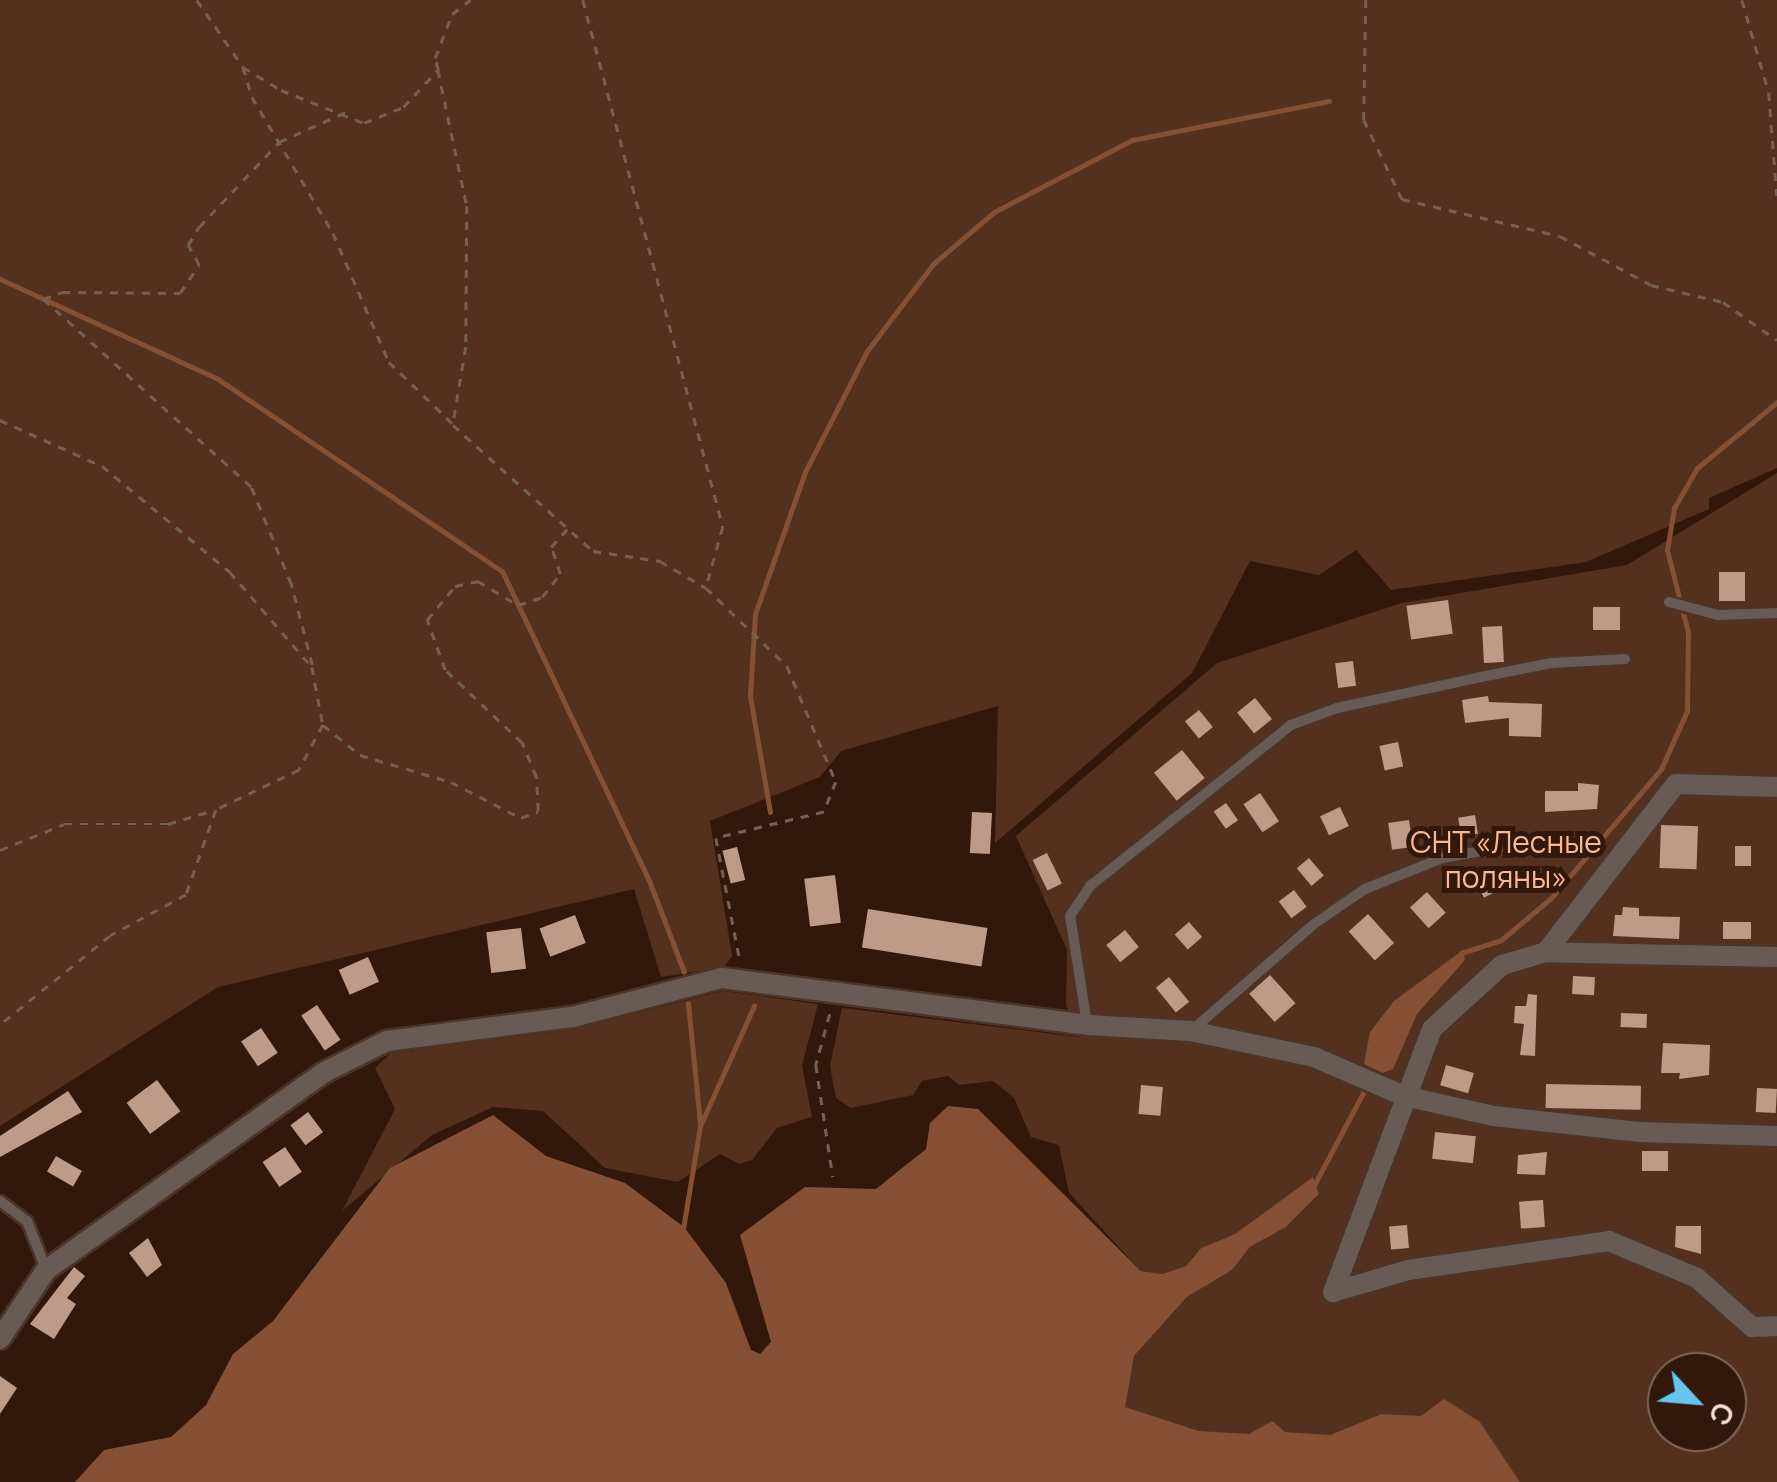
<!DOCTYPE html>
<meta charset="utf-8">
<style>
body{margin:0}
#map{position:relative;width:1777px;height:1482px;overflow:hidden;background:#31180a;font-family:Manrope,sans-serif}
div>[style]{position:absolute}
.green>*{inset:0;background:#53311e}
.water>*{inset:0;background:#855033}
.stream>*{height:5px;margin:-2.5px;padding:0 2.5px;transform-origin:2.5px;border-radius:2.5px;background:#855033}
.building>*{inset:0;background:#bc9b89;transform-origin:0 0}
.path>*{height:2.5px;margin-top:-1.25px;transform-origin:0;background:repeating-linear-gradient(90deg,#766053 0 8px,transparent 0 16px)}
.roads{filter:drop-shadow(2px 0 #4c3427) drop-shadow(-2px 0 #4c3427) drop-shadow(0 2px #4c3427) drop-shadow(0 -2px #4c3427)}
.lane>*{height:10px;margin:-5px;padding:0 5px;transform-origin:5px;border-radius:5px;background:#695b54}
.street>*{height:20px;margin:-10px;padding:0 10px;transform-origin:10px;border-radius:10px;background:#695b54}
span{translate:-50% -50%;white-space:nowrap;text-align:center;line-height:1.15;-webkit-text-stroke:10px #31180a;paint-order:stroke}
.park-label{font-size:30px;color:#f9b894}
.north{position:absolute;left:1647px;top:1352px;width:100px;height:100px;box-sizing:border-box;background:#31180a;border:2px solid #7f685c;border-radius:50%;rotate:116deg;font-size:28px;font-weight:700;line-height:40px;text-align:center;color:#f4e1d8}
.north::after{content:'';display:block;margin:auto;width:35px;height:45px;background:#65c5ef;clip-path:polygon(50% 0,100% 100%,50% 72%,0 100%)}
</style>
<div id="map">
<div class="green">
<i style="clip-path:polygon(0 0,1777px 0,1777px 468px,1709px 498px,1709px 509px,1586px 562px,1391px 590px,1356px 550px,1319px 575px,1250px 561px,1192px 673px,995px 843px,998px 706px,841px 751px,820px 777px,710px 821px,732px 956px,724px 967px,661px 977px,634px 889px,218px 987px,0 1126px)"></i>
<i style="clip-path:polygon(evenodd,1777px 473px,1777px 1482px,1520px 1482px,1480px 1422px,1381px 1414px,1330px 1435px,1249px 1435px,1199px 1431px,1124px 1407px,1134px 1356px,1187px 1297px,1232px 1270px,1250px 1247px,1286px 1227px,1319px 1195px,1313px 1178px,1235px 1234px,1201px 1248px,1186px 1266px,1162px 1274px,1141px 1271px,1069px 1193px,1059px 1145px,1031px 1137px,1014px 1098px,993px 1081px,959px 1085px,948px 1076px,922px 1081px,913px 1095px,851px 1108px,836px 1098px,830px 1066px,842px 1008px,1079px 1037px,1066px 1005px,1067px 950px,1016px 836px,1217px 663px,1402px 603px,1627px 565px,1777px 473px,1667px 1372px,1727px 1372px,1727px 1432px,1667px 1432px,1667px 1372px)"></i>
<i style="clip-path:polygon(723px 991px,818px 1004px,802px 1066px,812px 1117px,777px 1128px,752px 1160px,739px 1164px,720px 1154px,678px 1182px,605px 1168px,543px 1111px,493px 1107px,432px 1135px,342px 1211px,395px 1109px,375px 1068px,391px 1053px,576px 1029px)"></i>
</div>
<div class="water">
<i style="clip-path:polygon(1463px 950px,1465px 960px,1417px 1014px,1393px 1069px,1382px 1073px,1364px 1064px,1370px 1032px,1394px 1001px)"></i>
<i style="clip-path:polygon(948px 1106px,978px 1109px,1141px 1271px,1162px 1274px,1186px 1266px,1201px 1248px,1235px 1234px,1313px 1177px,1319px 1194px,1286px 1227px,1250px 1247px,1232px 1270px,1187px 1297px,1134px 1356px,1125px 1407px,1199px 1431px,1249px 1434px,1272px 1421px,1285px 1432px,1330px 1435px,1381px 1414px,1421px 1416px,1444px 1399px,1480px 1422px,1520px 1482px,75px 1482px,104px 1450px,171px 1437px,206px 1405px,233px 1354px,273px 1321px,390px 1168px,493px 1115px,546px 1156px,625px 1183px,684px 1227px,726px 1283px,751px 1350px,760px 1354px,771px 1342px,740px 1235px,805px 1187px,876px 1189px,926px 1149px,930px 1123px)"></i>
</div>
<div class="stream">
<i style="left:0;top:279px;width:240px;rotate:24.6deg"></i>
<i style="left:218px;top:379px;width:343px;rotate:34.1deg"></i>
<i style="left:502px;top:571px;width:345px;rotate:64.6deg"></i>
<i style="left:650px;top:883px;width:95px;rotate:69.1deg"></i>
<i style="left:770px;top:812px;width:118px;rotate:-99.8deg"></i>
<i style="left:750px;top:696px;width:82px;rotate:-86.5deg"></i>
<i style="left:755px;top:614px;width:151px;rotate:-70.6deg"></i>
<i style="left:805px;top:472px;width:136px;rotate:-62.9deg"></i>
<i style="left:867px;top:351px;width:109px;rotate:-52.8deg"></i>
<i style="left:933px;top:264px;width:80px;rotate:-40.4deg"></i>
<i style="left:994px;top:212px;width:156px;rotate:-27.6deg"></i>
<i style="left:1132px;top:140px;width:201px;rotate:-11.2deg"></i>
<i style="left:1461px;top:953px;width:42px;rotate:-18deg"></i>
<i style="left:1501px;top:940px;width:65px;rotate:-40deg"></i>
<i style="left:1551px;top:898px;width:170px;rotate:-49.5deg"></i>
<i style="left:1661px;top:769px;width:64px;rotate:-65.9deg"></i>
<i style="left:1687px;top:711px;width:79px;rotate:-89.3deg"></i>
<i style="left:1688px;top:632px;width:85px;rotate:-104.4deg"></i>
<i style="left:1667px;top:550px;width:43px;rotate:-80.5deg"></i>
<i style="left:1674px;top:508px;width:46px;rotate:-60.1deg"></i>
<i style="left:1697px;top:468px;width:104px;rotate:-39.5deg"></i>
<i style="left:688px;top:1003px;width:122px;rotate:84.3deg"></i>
<i style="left:1313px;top:1187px;width:111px;rotate:-62deg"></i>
<i style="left:683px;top:1229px;width:104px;rotate:-80.6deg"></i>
<i style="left:700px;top:1126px;width:132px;rotate:-65.8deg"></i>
</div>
<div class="building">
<i style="left:1719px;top:572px;width:26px;height:29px"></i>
<i style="left:1448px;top:600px;width:34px;height:42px;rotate:82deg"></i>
<i style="left:1593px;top:607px;width:27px;height:23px"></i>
<i style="left:1502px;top:626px;width:36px;height:20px;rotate:87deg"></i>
<i style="left:1353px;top:661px;width:25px;height:18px;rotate:83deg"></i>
<i style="clip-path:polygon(1488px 696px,1489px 702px,1542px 704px,1541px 737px,1509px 736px,1509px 718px,1465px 723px,1462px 700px)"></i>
<i style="left:1255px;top:698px;width:27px;height:23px;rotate:51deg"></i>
<i style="left:1199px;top:710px;width:22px;height:18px;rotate:51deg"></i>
<i style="left:1398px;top:742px;width:25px;height:19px;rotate:78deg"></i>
<i style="left:1182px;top:750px;width:36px;height:36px;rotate:51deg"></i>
<i style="clip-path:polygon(1578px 783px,1599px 785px,1597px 809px,1545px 812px,1545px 791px,1578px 791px)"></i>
<i style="left:1260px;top:793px;width:34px;height:20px;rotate:56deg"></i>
<i style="left:1226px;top:803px;width:21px;height:15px;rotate:55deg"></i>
<i style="left:1340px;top:807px;width:21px;height:22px;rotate:65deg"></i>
<i style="left:972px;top:812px;width:20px;height:41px;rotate:3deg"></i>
<i style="left:1475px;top:815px;width:19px;height:17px;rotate:81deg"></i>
<i style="left:1409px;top:820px;width:27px;height:21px;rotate:82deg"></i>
<i style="left:1661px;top:825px;width:37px;height:43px;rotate:2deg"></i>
<i style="left:1735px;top:846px;width:16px;height:20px"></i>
<i style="left:737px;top:847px;width:34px;height:15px;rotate:76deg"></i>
<i style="left:1047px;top:853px;width:34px;height:16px;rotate:64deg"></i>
<i style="left:1309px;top:858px;width:23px;height:16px;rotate:50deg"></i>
<i style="left:1499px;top:869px;width:18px;height:27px;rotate:61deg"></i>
<i style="left:835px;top:875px;width:48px;height:31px;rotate:83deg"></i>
<i style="left:1294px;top:890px;width:21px;height:19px;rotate:53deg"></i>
<i style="left:1427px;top:892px;width:28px;height:23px;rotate:48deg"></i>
<i style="clip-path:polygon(1623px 907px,1639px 908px,1639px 916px,1680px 917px,1679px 939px,1613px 936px,1615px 915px,1622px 915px)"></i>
<i style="left:868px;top:909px;width:121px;height:39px;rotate:9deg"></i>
<i style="left:1368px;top:914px;width:39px;height:26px;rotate:48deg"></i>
<i style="left:575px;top:915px;width:30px;height:38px;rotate:69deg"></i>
<i style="left:1189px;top:922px;width:20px;height:19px;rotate:49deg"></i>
<i style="left:1723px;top:922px;width:28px;height:17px"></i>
<i style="left:521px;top:928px;width:41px;height:35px;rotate:83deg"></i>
<i style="left:1125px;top:930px;width:22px;height:24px;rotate:51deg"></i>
<i style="left:368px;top:957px;width:27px;height:32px;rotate:66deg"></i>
<i style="left:1270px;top:975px;width:38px;height:28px;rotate:48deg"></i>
<i style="left:1573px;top:976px;width:22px;height:18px;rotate:3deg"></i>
<i style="left:1169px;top:977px;width:32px;height:17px;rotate:51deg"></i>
<i style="clip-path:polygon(1528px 994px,1537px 995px,1535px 1056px,1520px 1055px,1524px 1024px,1514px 1023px,1515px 1006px,1526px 1006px)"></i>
<i style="left:317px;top:1005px;width:42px;height:19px;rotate:56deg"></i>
<i style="left:1621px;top:1013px;width:26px;height:14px;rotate:2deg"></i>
<i style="left:261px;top:1028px;width:30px;height:24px;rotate:56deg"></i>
<i style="clip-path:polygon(1663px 1043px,1710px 1045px,1709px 1075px,1679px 1079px,1680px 1073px,1661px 1073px)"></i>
<i style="left:1446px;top:1065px;width:29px;height:21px;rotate:16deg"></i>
<i style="left:157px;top:1080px;width:39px;height:38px;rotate:53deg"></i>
<i style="left:1546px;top:1084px;width:95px;height:24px;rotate:1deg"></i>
<i style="left:1141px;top:1085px;width:22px;height:29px;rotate:5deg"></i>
<i style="left:1757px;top:1088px;width:20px;height:24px;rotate:3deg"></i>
<i style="clip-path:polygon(68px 1091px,82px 1112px,0 1157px,0 1136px)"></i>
<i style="left:308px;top:1112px;width:25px;height:22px;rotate:53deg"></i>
<i style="left:1435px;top:1132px;width:41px;height:27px;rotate:6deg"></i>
<i style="left:285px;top:1147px;width:30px;height:27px;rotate:56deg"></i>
<i style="left:1642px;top:1151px;width:26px;height:20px"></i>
<i style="clip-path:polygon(1547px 1152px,1545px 1175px,1517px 1174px,1518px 1155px)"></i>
<i style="left:56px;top:1156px;width:30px;height:18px;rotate:30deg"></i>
<i style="left:1543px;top:1200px;width:27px;height:24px;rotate:86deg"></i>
<i style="left:1407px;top:1225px;width:23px;height:18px;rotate:85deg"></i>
<i style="clip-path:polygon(1676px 1226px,1701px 1226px,1701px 1254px,1675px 1247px)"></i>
<i style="clip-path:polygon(148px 1238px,162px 1265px,147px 1277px,129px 1253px)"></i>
<i style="clip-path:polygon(74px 1267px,85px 1276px,67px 1298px,76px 1304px,54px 1339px,30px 1324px)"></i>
<i style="clip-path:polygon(0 1376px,17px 1388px,0 1414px)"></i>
</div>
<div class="path">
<i style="left:197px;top:0;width:81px;rotate:55.5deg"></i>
<i style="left:243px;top:67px;width:44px;rotate:31.2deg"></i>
<i style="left:281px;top:90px;width:89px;rotate:21.7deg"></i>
<i style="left:364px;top:123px;width:42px;rotate:-22.3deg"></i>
<i style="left:403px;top:107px;width:51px;rotate:-46.6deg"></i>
<i style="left:438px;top:70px;width:12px;rotate:-104deg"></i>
<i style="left:435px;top:58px;width:47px;rotate:-68.9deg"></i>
<i style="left:452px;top:14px;width:23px;rotate:-38deg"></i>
<i style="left:583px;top:0;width:545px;rotate:75.12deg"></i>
<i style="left:723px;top:527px;width:63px;rotate:105.6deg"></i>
<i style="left:1366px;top:0;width:120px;rotate:91deg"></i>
<i style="left:1364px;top:120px;width:88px;rotate:64.3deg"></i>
<i style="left:1402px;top:199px;width:162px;rotate:13.2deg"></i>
<i style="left:1560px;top:236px;width:103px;rotate:28.3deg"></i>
<i style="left:1651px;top:285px;width:74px;rotate:13.3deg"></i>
<i style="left:1723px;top:302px;width:66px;rotate:35.1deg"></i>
<i style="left:1742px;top:0;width:97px;rotate:73.8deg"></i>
<i style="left:1769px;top:93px;width:103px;rotate:85.6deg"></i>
<i style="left:243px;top:67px;width:31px;rotate:73deg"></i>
<i style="left:252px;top:97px;width:158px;rotate:59.2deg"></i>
<i style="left:333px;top:233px;width:141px;rotate:66.5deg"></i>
<i style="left:389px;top:362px;width:88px;rotate:44.1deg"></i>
<i style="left:438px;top:70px;width:139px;rotate:78deg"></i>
<i style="left:467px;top:206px;width:141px;rotate:90.4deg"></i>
<i style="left:466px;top:347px;width:79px;rotate:99.5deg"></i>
<i style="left:453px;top:425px;width:188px;rotate:42deg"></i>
<i style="left:593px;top:551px;width:68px;rotate:8.5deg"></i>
<i style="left:660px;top:561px;width:53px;rotate:30.4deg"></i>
<i style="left:706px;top:588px;width:112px;rotate:43.9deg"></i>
<i style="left:787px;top:666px;width:126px;rotate:67.1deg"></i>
<i style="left:836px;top:782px;width:32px;rotate:112deg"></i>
<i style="left:824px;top:812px;width:111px;rotate:166.5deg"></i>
<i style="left:716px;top:838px;width:124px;rotate:78.9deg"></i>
<i style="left:0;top:420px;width:112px;rotate:24.3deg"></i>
<i style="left:102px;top:466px;width:166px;rotate:39.6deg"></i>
<i style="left:230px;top:572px;width:125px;rotate:49.2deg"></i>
<i style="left:312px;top:667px;width:59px;rotate:79.3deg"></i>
<i style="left:323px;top:725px;width:51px;rotate:118.1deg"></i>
<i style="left:299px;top:770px;width:92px;rotate:154.3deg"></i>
<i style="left:216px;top:810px;width:90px;rotate:109.4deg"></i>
<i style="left:186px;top:895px;width:86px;rotate:151.7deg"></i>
<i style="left:110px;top:936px;width:141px;rotate:141deg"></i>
<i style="left:312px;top:665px;width:84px;rotate:-104.5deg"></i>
<i style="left:291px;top:584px;width:105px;rotate:-112.4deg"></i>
<i style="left:251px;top:487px;width:280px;rotate:-137.9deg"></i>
<i style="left:43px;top:299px;width:20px;rotate:-20deg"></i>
<i style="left:62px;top:292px;width:118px;rotate:0.5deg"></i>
<i style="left:180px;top:293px;width:34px;rotate:-56deg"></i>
<i style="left:199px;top:265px;width:23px;rotate:-119deg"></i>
<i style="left:188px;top:245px;width:21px;rotate:-59deg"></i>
<i style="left:199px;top:227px;width:117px;rotate:-46.7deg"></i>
<i style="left:279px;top:142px;width:73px;rotate:-24.1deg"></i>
<i style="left:323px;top:725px;width:48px;rotate:39deg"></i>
<i style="left:360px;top:755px;width:95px;rotate:16.5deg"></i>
<i style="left:451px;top:782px;width:79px;rotate:27.2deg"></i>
<i style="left:521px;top:818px;width:18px;rotate:-22deg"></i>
<i style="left:538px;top:811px;width:34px;rotate:-93deg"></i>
<i style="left:536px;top:777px;width:37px;rotate:-112deg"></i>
<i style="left:522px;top:743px;width:106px;rotate:-136.5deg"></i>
<i style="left:445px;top:670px;width:53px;rotate:-109.8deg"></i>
<i style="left:427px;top:620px;width:44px;rotate:-50.5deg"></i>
<i style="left:455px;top:586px;width:24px;rotate:-12deg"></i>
<i style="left:478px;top:581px;width:47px;rotate:31deg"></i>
<i style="left:518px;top:605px;width:25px;rotate:-18deg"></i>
<i style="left:542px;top:597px;width:29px;rotate:-52deg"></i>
<i style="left:560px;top:574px;width:28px;rotate:-108deg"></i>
<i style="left:551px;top:547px;width:24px;rotate:-48deg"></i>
<i style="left:0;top:850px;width:69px;rotate:-22.1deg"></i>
<i style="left:64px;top:824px;width:104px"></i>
<i style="left:168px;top:824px;width:48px;rotate:-16.9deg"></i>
<i style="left:830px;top:1014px;width:53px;rotate:105.4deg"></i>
<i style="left:816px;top:1065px;width:113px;rotate:81.4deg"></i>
</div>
<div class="roads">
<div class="lane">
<i style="left:1669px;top:602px;width:51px;rotate:14.9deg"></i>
<i style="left:1718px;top:615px;width:59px;rotate:-1.9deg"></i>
<i style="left:1087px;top:1024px;width:109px;rotate:-98.9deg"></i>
<i style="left:1070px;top:916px;width:36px;rotate:-56deg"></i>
<i style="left:1090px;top:886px;width:258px;rotate:-38.7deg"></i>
<i style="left:1291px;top:725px;width:49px;rotate:-20.3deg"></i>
<i style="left:1337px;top:708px;width:147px;rotate:-12.1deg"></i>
<i style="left:1481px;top:677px;width:72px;rotate:-11.2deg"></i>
<i style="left:1552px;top:663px;width:73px;rotate:-3.1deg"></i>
<i style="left:1191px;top:1031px;width:163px;rotate:-41deg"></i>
<i style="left:1314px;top:924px;width:62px;rotate:-34.5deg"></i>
<i style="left:1365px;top:889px;width:83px;rotate:-21.9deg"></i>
<i style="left:1442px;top:858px;width:120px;rotate:-10.1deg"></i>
<i style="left:0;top:1201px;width:34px;rotate:37deg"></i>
<i style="left:27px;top:1221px;width:52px;rotate:68.4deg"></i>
</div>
<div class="street">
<i style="left:1546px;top:952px;width:212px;rotate:-52.3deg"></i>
<i style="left:1676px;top:784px;width:101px;rotate:1.7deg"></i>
<i style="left:1777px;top:957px;width:231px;rotate:-178.8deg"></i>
<i style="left:1546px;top:952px;width:46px;rotate:163.5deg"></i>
<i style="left:1502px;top:965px;width:95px;rotate:137.6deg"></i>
<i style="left:1432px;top:1029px;width:281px;rotate:110.6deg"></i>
<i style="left:1333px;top:1292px;width:78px;rotate:-16.3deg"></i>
<i style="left:1408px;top:1270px;width:203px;rotate:-8.2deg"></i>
<i style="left:1609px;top:1241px;width:95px;rotate:22.8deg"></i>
<i style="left:1697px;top:1278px;width:74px;rotate:41.7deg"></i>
<i style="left:1752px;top:1327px;width:25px;rotate:-2deg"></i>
<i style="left:0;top:1339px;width:83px;rotate:-56.3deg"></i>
<i style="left:46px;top:1270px;width:340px;rotate:-35.4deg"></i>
<i style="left:323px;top:1073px;width:72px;rotate:-26.6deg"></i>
<i style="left:387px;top:1041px;width:188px;rotate:-7.4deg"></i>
<i style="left:573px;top:1017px;width:154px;rotate:-14.7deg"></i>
<i style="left:722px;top:978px;width:369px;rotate:7.3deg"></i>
<i style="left:1088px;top:1025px;width:102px;rotate:3.4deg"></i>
<i style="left:1190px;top:1031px;width:127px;rotate:11.8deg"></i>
<i style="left:1314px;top:1057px;width:98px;rotate:23.4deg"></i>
<i style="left:1404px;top:1096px;width:92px;rotate:12.5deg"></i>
<i style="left:1494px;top:1116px;width:145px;rotate:6.3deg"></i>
<i style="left:1638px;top:1132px;width:139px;rotate:1.6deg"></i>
</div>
</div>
<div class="park-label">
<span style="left:1506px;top:859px">СНТ «Лесные<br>поляны»</span>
</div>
<div class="north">С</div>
</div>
